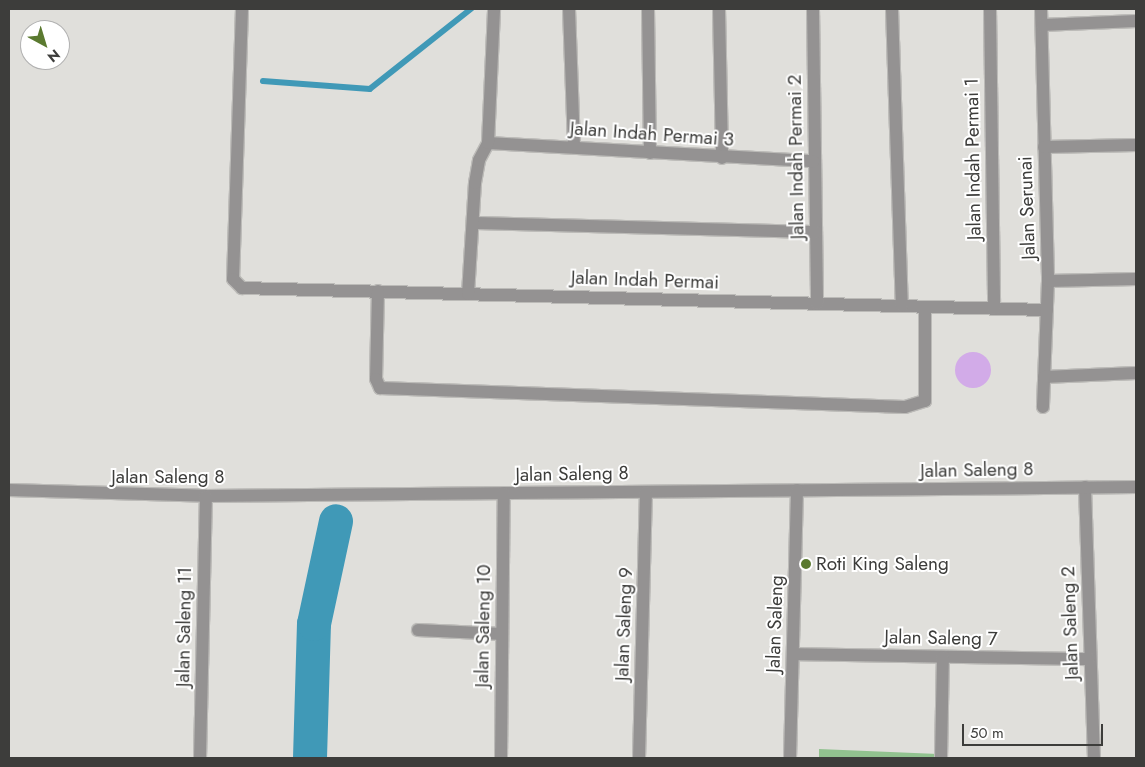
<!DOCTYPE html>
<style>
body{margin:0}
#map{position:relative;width:1145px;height:767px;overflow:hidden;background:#e0dfdb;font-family:Jost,sans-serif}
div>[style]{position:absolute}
.green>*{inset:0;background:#91c28f}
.stream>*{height:5.5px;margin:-2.75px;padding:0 2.75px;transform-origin:2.75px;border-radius:2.75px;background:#4099b7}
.river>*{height:34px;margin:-17px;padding:0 17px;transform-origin:17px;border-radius:17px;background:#4099b7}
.building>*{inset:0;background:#d2abe8}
.round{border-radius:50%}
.roads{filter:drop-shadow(1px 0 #bcbbb8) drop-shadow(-1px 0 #bcbbb8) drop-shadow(0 1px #bcbbb8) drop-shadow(0 -1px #bcbbb8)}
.minor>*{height:12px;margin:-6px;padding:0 6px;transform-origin:6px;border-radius:6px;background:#949292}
.dots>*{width:14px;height:14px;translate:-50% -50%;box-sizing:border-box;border:2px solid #fff;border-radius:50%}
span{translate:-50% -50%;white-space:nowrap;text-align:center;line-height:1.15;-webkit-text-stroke:4px #fff;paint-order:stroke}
.street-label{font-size:19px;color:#3d3d3b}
.poi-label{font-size:19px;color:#3d3d3b}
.left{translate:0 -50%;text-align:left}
.frame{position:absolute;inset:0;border:10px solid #3d3d3b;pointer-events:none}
.north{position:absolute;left:20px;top:20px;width:50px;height:50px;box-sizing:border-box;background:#fff;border:1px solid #b1b1b1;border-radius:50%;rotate:141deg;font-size:14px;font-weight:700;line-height:20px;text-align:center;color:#3d3d3b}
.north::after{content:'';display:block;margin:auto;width:18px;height:22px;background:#5b7a30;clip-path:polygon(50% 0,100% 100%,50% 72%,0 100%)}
.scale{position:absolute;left:962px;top:724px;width:141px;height:22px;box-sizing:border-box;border:2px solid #3d3d3b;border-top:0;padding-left:6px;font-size:15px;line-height:18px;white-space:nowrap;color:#3d3d3b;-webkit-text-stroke:4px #fff;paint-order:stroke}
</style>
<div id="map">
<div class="green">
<i style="clip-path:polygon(819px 749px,938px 754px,938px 758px,819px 758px)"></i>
</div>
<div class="stream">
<i style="left:263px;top:81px;width:107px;rotate:4.3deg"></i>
<i style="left:370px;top:89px;width:129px;rotate:-38.4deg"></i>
</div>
<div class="river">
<i style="left:310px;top:758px;width:134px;rotate:-88.3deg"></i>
<i style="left:314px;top:624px;width:105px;rotate:-77.9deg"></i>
</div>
<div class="building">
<i class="round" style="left:955px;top:352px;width:36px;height:36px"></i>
</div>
<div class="roads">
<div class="minor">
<i style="left:242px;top:9px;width:270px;rotate:91.9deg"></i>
<i style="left:233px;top:279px;width:13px;rotate:45deg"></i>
<i style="left:242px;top:288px;width:805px;rotate:1.57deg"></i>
<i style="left:569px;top:9px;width:138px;rotate:87.9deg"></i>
<i style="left:648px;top:9px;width:144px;rotate:89.2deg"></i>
<i style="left:719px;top:9px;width:149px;rotate:88.8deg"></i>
<i style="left:813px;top:9px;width:295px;rotate:89.2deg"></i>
<i style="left:892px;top:9px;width:297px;rotate:88.1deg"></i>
<i style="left:990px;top:9px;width:300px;rotate:89.2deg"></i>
<i style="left:1041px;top:9px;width:272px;rotate:88.5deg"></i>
<i style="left:1048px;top:281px;width:126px;rotate:92.3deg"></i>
<i style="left:1042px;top:25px;width:94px;rotate:-2.4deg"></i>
<i style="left:488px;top:143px;width:326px;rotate:3.2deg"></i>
<i style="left:1044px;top:147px;width:92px;rotate:-1.2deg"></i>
<i style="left:473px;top:223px;width:343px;rotate:1.5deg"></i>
<i style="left:1048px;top:281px;width:88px;rotate:-1.3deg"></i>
<i style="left:378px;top:291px;width:88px;rotate:91.3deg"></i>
<i style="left:376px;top:379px;width:10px;rotate:66deg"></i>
<i style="left:380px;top:388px;width:525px;rotate:2.07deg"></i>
<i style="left:905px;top:407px;width:21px;rotate:-17deg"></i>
<i style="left:925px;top:401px;width:94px;rotate:-90deg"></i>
<i style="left:468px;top:294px;width:111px;rotate:-86.4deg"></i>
<i style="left:475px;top:183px;width:23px;rotate:-80deg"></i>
<i style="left:479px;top:160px;width:19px;rotate:-62deg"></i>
<i style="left:488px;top:143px;width:134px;rotate:-87.4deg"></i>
<i style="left:1044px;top:377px;width:92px;rotate:-2.5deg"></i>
<i style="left:1085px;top:487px;width:271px;rotate:88.1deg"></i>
<i style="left:9px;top:490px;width:197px;rotate:1.7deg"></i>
<i style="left:206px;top:496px;width:930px;rotate:-0.55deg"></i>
<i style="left:418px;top:630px;width:84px;rotate:2.7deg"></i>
<i style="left:793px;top:654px;width:296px;rotate:1deg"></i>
<i style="left:200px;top:758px;width:262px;rotate:-88.7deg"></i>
<i style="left:501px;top:758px;width:265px;rotate:-89.4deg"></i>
<i style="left:639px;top:758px;width:266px;rotate:-88.5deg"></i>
<i style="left:790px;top:758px;width:268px;rotate:-88.5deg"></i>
<i style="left:941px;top:758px;width:101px;rotate:-88.9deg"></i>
</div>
</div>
<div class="dots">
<i style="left:806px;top:564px;background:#5b7a30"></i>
</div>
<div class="street-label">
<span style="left:652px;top:134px;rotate:4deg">Jalan Indah Permai 3</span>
<span style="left:796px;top:157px;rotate:-91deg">Jalan Indah Permai 2</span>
<span style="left:973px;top:159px;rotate:-91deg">Jalan Indah Permai 1</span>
<span style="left:1027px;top:208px;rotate:-92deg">Jalan Serunai</span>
<span style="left:645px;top:280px;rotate:2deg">Jalan Indah Permai</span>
<span style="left:977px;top:470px;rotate:-1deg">Jalan Saleng 8</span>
<span style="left:572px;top:474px;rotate:-1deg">Jalan Saleng 8</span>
<span style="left:168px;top:477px">Jalan Saleng 8</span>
<span style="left:1070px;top:623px;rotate:-92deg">Jalan Saleng 2</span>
<span style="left:624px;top:624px;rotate:-88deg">Jalan Saleng 9</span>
<span style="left:775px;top:624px;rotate:-88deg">Jalan Saleng</span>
<span style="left:483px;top:626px;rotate:-89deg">Jalan Saleng 10</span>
<span style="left:184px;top:627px;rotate:-89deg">Jalan Saleng 11</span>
<span style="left:941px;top:638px;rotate:1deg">Jalan Saleng 7</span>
</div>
<div class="poi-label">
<span class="left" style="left:816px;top:564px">Roti King Saleng</span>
</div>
<div class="frame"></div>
<div class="north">N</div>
<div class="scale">50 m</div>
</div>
